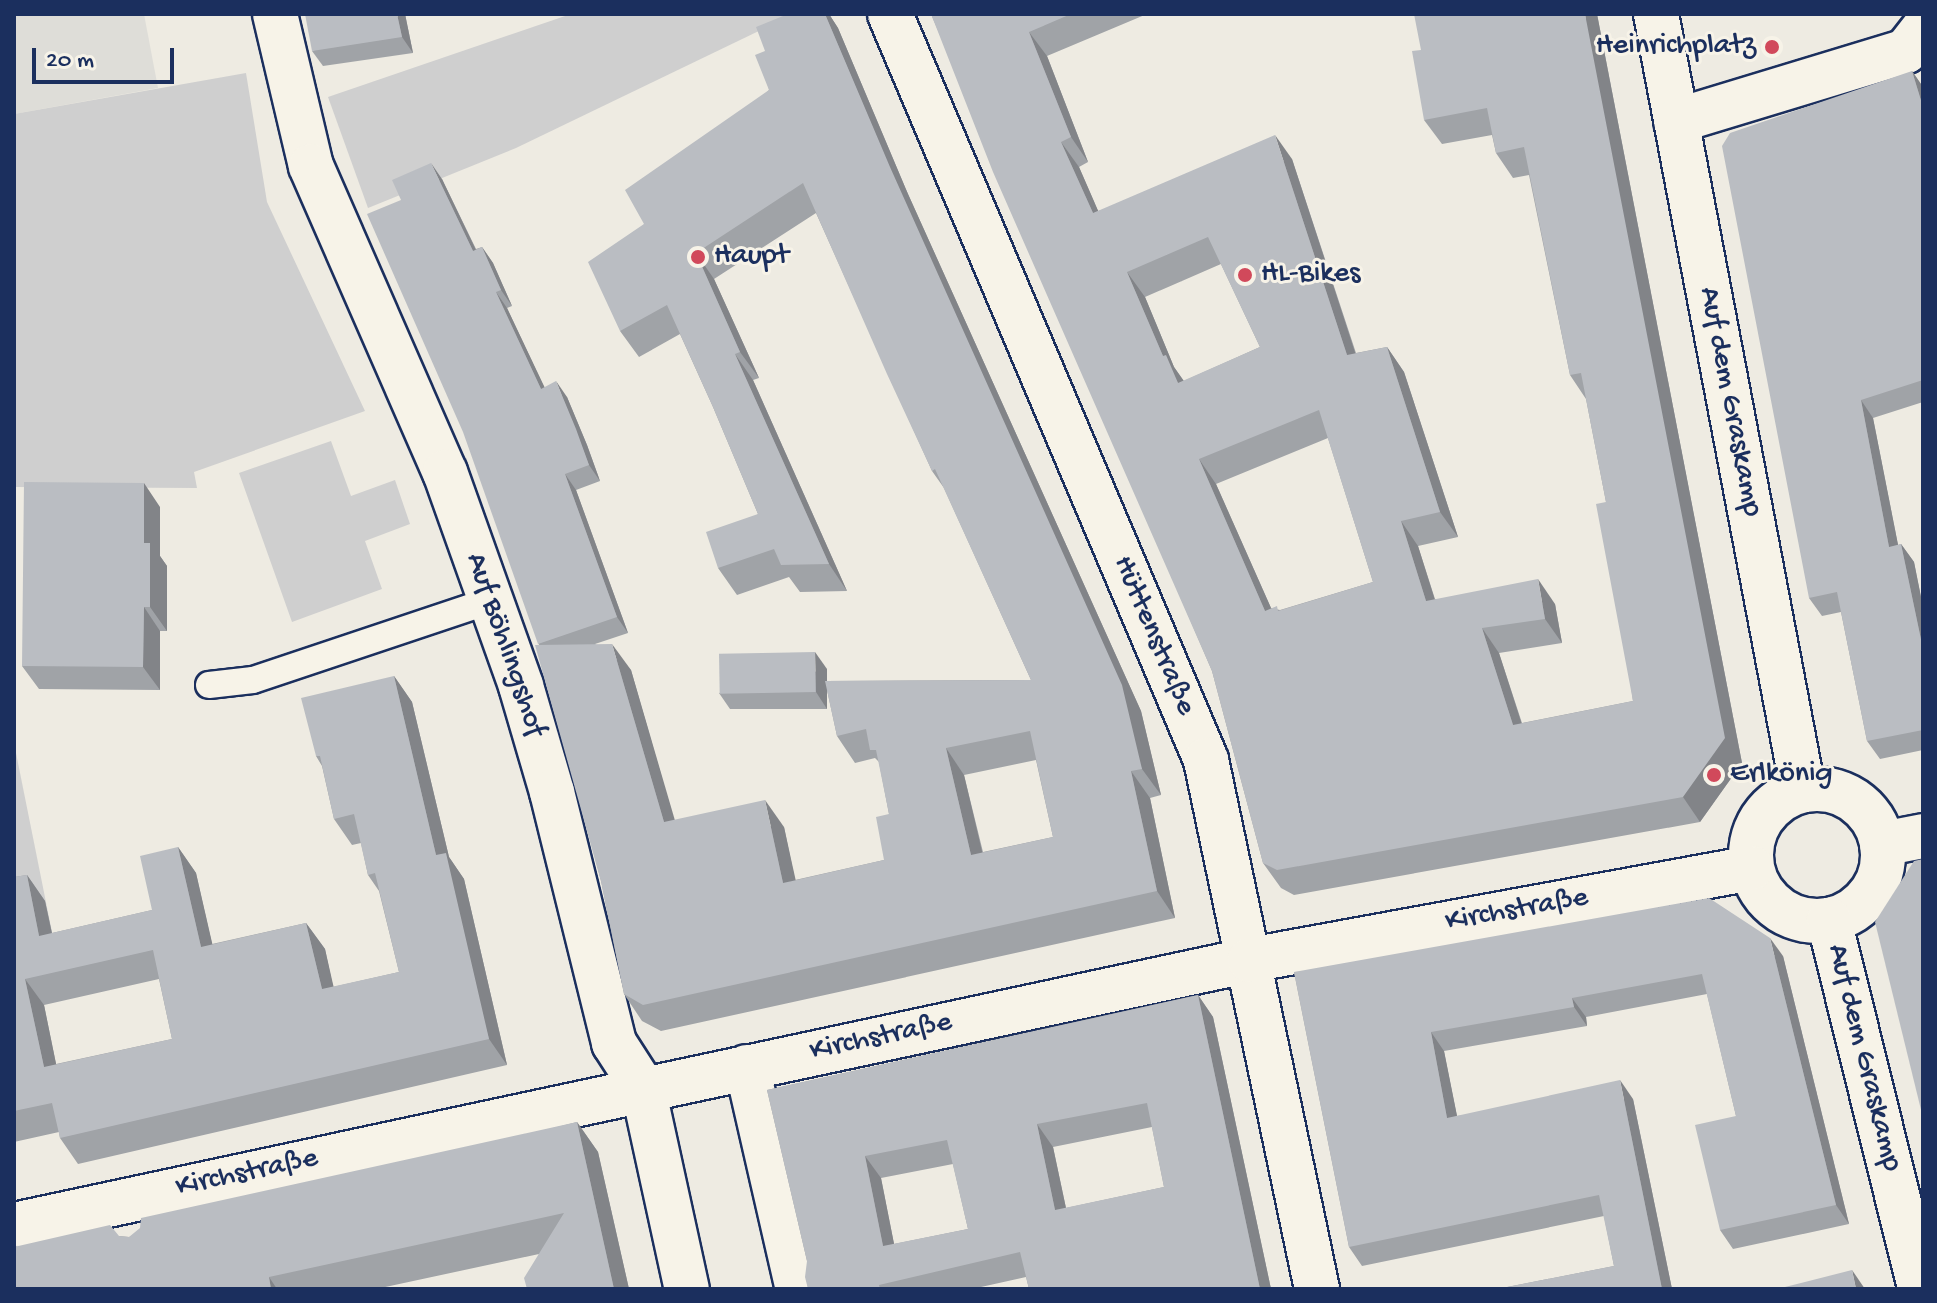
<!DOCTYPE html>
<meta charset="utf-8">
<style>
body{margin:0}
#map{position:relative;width:1937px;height:1303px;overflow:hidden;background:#eeebe2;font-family:"Gochi Hand",sans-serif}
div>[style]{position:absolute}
.built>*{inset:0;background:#deddd8}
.green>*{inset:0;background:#cfcfcf}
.roads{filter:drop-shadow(2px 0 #1b2f5e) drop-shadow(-2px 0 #1b2f5e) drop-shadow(0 2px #1b2f5e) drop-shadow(0 -2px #1b2f5e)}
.service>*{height:26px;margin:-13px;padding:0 13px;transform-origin:13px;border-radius:13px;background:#f7f3e8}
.minor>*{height:44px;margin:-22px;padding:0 22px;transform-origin:22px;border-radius:22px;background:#f7f3e8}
.minor>.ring{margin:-22px;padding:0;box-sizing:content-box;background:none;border:44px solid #f7f3e8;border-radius:50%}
.wall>*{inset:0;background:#a0a3a7}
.shaded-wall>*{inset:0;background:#828488}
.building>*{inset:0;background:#babdc2;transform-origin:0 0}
.dots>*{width:22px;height:22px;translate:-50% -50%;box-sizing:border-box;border:4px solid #f7f3e8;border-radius:50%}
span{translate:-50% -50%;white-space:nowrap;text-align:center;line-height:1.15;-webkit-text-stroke:6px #f7f3e8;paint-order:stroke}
.poi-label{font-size:30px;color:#1b2f5e}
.right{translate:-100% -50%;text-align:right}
.left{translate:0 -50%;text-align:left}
.street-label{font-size:30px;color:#1b2f5e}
.frame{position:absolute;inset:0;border:16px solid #1b2f5e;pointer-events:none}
.scale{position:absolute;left:32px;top:48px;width:142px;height:36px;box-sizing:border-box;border:4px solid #1b2f5e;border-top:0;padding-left:10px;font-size:24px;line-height:28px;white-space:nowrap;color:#1b2f5e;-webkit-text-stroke:6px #f7f3e8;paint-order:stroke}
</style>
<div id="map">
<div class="built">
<i style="clip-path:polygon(14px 14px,144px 14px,158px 88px,14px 114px)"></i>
</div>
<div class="green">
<i style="clip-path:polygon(571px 14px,794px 14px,516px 148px,368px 208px,328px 97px)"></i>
<i style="clip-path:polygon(246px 73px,267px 202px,365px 411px,194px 472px,197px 488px,14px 487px,14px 114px)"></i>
<i style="clip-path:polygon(331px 441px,351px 496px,395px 480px,410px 524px,365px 541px,382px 589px,292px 622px,239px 473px)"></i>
<i style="clip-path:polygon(14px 743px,58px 962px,14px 969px)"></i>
</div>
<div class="roads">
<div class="service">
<i style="left:209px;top:685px;width:44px;rotate:-6.5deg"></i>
<i style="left:253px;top:680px;width:249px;rotate:-18.5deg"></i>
</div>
<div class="minor">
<i style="left:275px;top:14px;width:156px;rotate:76.7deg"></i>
<i style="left:311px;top:166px;width:334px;rotate:66.4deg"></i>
<i style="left:445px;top:472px;width:227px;rotate:70.4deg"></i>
<i style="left:521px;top:686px;width:110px;rotate:73.7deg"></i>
<i style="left:552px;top:792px;width:259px;rotate:76.1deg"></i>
<i style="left:614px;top:1043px;width:54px;rotate:57.2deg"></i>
<i style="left:643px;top:1088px;width:206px;rotate:77.7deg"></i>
<i style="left:890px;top:14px;width:810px;rotate:67.04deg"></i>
<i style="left:1206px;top:760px;width:541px;rotate:78.15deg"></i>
<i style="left:1656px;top:14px;width:790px;rotate:79.27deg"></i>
<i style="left:1676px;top:121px;width:240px;rotate:-16.9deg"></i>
<i style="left:1906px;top:51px;width:28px;rotate:-52deg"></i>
<i class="ring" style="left:1751px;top:789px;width:88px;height:88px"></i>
<i style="left:1882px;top:844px;width:42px;rotate:-11deg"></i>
<i style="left:1829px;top:920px;width:380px;rotate:76.1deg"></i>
<i style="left:747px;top:1067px;width:228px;rotate:77.1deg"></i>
<i style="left:14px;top:1225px;width:1264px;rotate:-12.1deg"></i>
<i style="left:1250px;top:960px;width:510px;rotate:-10.39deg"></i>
</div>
</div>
<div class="wall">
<i style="clip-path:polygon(405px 14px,413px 53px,323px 66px,312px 51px)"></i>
<i style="clip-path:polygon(evenodd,788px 14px,829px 14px,838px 28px,908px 194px,1141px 711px,1161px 795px,1150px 798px,1175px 918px,661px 1031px,642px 1021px,624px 994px,601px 881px,539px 645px,401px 200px,442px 179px,476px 249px,482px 247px,493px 263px,512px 306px,507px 308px,544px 387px,567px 397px,587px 445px,600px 481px,576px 490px,628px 633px,595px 644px,631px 670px,674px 820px,784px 827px,795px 880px,884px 860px,889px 814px,879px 762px,875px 758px,855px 763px,837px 736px,827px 690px,827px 709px,730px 709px,719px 693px,827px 669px,827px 681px,1031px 680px,944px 488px,932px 471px,816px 213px,714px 279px,759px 378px,753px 380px,847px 591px,800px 592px,789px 577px,737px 595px,718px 568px,758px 514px,713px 407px,680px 334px,639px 357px,620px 331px,644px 224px,769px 90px,765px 51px,788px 14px,1036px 760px,1053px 837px,983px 852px,964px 775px,1036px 760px)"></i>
<i style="clip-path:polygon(evenodd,931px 14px,1147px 14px,1047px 56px,1088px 162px,1079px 167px,1098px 211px,1292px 159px,1356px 353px,1387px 347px,1404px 372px,1458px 537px,1418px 546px,1435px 599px,1555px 604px,1562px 643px,1499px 653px,1522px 723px,1633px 701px,1606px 502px,1586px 399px,1570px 375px,1529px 175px,1513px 178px,1496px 153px,1492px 135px,1442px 144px,1424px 120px,1597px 14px,1742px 763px,1700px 822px,1294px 895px,1281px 888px,1263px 863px,1212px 671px,931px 14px,1221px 264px,1260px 347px,1184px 381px,1174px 367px,1145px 297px,1221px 264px,931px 14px,1328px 438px,1373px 582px,1280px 610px,1271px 608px,1216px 484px,1328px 438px)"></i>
<i style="clip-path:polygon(1912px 71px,1923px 87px,1923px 402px,1873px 418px,1898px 545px,1901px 544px,1914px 562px,1923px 607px,1923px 750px,1880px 759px,1867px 741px,1841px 612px,1822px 616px,1809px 598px)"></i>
<i style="clip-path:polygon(160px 507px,160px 556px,167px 566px,167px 631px,160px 631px,160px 690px,39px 689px,22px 666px)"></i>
<i style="clip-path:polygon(evenodd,394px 676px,412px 702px,449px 857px,464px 879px,507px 1065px,78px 1164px,60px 1138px,59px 1132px,14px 1142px,14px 877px,27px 875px,45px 901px,52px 933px,152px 910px,178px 847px,196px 873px,212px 944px,306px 923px,325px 949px,333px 987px,399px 972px,379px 891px,368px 875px,361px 843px,352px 845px,334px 819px,322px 766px,316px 756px,394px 676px,159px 979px,172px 1039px,56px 1064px,44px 1005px,159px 979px)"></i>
<i style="clip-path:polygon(1783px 956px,1849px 1224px,1733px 1249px,1720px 1230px,1736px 1116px,1707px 994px,1586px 1017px,1587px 1026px,1444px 1051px,1457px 1116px,1633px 1099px,1672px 1289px,1497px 1289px,1614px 1266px,1604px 1216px,1362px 1266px,1349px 1247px,1294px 972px)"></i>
<i style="clip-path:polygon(evenodd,1198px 995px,1213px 1017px,1271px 1289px,1029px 1289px,1026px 1277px,972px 1289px,808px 1289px,807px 1261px,767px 1090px,1198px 995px,1152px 1127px,1164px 1187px,1066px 1208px,1053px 1147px,1152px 1127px,1198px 995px,953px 1164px,968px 1229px,894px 1244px,881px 1178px,953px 1164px)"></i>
<i style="clip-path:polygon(577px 1122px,598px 1152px,629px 1289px,527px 1289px,539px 1254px,376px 1289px,14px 1289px,119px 1236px,129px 1237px)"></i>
</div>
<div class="shaded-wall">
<i style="clip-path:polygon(397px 14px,405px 14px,413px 53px,402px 37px)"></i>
<i style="clip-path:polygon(825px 14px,829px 14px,838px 28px,908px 194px,1141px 711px,1161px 795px,1142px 769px)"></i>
<i style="clip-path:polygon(1585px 14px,1597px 14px,1742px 763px,1700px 822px,1683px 797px)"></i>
<i style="clip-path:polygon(1029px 32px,1047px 56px,1088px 162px,1071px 137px)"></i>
<i style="clip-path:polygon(1912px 71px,1923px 87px,1923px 107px)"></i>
<i style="clip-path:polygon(1275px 135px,1292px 159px,1364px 380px,1347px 355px)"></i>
<i style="clip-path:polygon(1061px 142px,1079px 167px,1110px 238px,1093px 213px)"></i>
<i style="clip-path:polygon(431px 163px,442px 179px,484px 267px,473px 251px)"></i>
<i style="clip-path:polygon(482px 247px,493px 263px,512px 306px,501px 290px)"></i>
<i style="clip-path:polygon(696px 253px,714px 279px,759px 378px,740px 352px)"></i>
<i style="clip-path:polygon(1127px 272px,1145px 297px,1174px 367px,1183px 380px,1196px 408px,1178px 383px,1163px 356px)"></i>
<i style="clip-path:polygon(496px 292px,507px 308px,553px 405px,541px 389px)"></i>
<i style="clip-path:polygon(1387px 347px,1404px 372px,1458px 537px,1440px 512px)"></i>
<i style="clip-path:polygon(735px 354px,753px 380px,847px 591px,829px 564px)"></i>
<i style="clip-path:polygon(556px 381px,567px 397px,587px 445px,600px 481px,589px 465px)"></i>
<i style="clip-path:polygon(1861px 400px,1873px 418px,1902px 565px,1889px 547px)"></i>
<i style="clip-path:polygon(1199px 459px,1216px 484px,1283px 635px,1265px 611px)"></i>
<i style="clip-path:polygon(565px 474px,576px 490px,628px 633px,617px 617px)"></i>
<i style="clip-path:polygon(144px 483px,160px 507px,160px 556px,167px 566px,167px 631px,150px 607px,144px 543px)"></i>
<i style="clip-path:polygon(1401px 521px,1418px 546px,1443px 626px,1426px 601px)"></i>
<i style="clip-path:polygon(1901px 544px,1914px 562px,1923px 607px,1923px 649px)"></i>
<i style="clip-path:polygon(1538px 579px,1555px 604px,1562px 643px,1545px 619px)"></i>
<i style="clip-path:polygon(144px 607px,160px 631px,160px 690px,143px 667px)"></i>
<i style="clip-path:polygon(1482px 628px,1499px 653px,1530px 750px,1513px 725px)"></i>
<i style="clip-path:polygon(612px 644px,631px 670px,683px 848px,664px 822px)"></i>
<i style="clip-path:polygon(815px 652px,827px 669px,827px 709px,816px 692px)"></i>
<i style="clip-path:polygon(394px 676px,412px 702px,449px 857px,464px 879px,507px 1065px,489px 1039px,436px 855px)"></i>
<i style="clip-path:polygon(946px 748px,964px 775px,989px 881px,971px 855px)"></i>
<i style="clip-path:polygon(1131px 771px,1150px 798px,1175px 918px,1157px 891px)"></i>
<i style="clip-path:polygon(765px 800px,784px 827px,802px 909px,783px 883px)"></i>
<i style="clip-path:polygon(178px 847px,196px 873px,219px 973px,201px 947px)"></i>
<i style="clip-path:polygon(27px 875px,45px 901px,58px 962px,39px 936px)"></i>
<i style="clip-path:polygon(306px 923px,325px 949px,340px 1015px,322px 989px)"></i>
<i style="clip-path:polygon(1770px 938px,1783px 956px,1849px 1224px,1836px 1205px)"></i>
<i style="clip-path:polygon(25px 979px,44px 1005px,62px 1093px,44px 1067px)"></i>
<i style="clip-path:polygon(1198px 995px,1213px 1017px,1271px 1289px,1260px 1289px)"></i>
<i style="clip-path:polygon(1572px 998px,1586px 1017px,1587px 1026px,1574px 1007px)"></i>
<i style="clip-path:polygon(1431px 1032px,1444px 1051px,1461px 1136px,1447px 1118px)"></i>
<i style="clip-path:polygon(1620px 1080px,1633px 1099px,1672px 1289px,1662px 1289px)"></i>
<i style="clip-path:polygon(577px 1122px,598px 1152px,629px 1289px,614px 1289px)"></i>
<i style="clip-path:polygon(1037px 1124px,1053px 1147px,1071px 1232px,1055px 1210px)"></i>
<i style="clip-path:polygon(865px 1156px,881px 1178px,899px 1269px,883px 1246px)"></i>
<i style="clip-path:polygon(1852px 1270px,1865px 1289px,1856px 1289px)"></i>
<i style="clip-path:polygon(269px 1277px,277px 1289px,271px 1289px)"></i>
</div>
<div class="building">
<i style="clip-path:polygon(305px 14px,397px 14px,402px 37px,312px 51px)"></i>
<i style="clip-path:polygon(evenodd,788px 14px,825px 14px,890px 167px,1122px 685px,1142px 769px,1131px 771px,1157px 891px,643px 1005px,624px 994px,601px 881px,535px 645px,612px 644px,664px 822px,765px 800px,783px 883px,884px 860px,876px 817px,889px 814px,876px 750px,870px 750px,866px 729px,837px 736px,825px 681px,1031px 680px,935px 469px,932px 471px,887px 374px,803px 183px,696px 253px,740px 352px,735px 354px,829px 564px,781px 565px,774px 549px,718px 568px,706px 532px,758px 514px,713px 407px,667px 305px,620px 331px,588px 262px,644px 224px,625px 190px,769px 90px,755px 55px,765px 51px,756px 27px,788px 14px,1030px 731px,1053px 837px,971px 855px,946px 748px,1030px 731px)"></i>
<i style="clip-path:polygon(evenodd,931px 14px,1071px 14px,1029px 32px,1071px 137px,1061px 142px,1093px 213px,1275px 135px,1347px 355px,1387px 347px,1440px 512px,1401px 521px,1426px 601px,1538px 579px,1545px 619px,1482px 628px,1513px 725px,1633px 701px,1596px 504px,1606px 502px,1581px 373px,1570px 375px,1524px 147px,1496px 153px,1487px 108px,1424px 120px,1412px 51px,1421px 50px,1414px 14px,1585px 14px,1725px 738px,1683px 797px,1277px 870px,1263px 863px,1212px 671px,993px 172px,931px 14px,1208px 237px,1260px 347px,1178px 383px,1166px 355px,1163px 356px,1127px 272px,1208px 237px,931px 14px,1319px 410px,1373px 582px,1278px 611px,1277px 606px,1265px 611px,1199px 459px,1319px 410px)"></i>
<i style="clip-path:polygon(1912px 71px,1923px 107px,1923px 380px,1861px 400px,1889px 547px,1901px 544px,1923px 649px,1923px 730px,1867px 741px,1837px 592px,1809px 598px,1722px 146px,1730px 133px)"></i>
<i style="clip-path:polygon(431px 163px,473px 251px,482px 247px,501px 290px,496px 292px,541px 389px,556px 381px,576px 429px,589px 465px,565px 474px,617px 617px,538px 644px,463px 432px,367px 214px,401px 200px,392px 180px)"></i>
<i style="clip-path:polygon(24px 482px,144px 483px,144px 543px,150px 543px,150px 607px,144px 607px,143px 667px,22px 666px)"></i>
<i style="left:815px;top:652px;width:40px;height:96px;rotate:89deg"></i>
<i style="clip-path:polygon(evenodd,394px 676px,436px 855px,446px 853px,489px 1039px,60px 1138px,52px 1103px,14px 1111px,14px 877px,27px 875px,39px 936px,152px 910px,140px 856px,178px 847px,201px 947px,306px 923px,322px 989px,399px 972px,375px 873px,368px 875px,354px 814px,334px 819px,320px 756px,316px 756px,301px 698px,394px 676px,153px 950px,172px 1039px,44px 1067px,25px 979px,153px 950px)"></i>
<i style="clip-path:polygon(1923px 859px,1923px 1118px,1875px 922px,1914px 861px)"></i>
<i style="clip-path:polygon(1709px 898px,1770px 938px,1836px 1205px,1720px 1230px,1695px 1125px,1736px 1116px,1702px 974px,1572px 998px,1574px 1007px,1431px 1032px,1447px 1118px,1620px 1080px,1662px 1289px,1497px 1289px,1614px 1266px,1599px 1195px,1349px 1247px,1294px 972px)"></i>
<i style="clip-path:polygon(evenodd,1198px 995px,1260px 1289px,1029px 1289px,1020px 1252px,879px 1285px,880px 1289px,808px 1289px,805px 1277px,807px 1261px,767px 1090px,1198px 995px,1147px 1103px,1164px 1187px,1055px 1210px,1037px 1124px,1147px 1103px,1198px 995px,947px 1140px,968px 1229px,883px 1246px,865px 1156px,947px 1140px)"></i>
<i style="clip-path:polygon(577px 1122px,614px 1289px,527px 1289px,524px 1278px,564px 1213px,269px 1277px,271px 1289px,14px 1289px,14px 1247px,110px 1225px,119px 1236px,129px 1237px,140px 1228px,141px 1218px)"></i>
<i style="clip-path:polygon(1852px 1270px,1856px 1289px,1777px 1289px)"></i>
</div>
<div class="dots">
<i style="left:1772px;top:47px;background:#d1495b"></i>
<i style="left:698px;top:257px;background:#d1495b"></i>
<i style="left:1245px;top:275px;background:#d1495b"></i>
<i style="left:1714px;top:775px;background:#d1495b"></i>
</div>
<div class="poi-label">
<span class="right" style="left:1756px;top:47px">Heinrichplatz</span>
<span class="left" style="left:714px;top:257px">Haupt</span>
<span class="left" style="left:1261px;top:275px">HL-Bikes</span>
<span class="left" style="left:1730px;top:775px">Erlkönig</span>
</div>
<div class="street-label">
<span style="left:1729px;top:402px;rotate:79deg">Auf dem Graskamp</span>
<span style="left:1153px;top:636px;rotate:67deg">Hüttenstraße</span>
<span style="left:504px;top:645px;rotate:71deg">Auf Böhlingshof</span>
<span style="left:1517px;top:911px;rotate:-10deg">Kirchstraße</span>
<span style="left:881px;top:1038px;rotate:-12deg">Kirchstraße</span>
<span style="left:1863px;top:1058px;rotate:76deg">Auf dem Graskamp</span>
<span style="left:247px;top:1174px;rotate:-12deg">Kirchstraße</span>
</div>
<div class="frame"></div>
<div class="scale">20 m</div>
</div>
